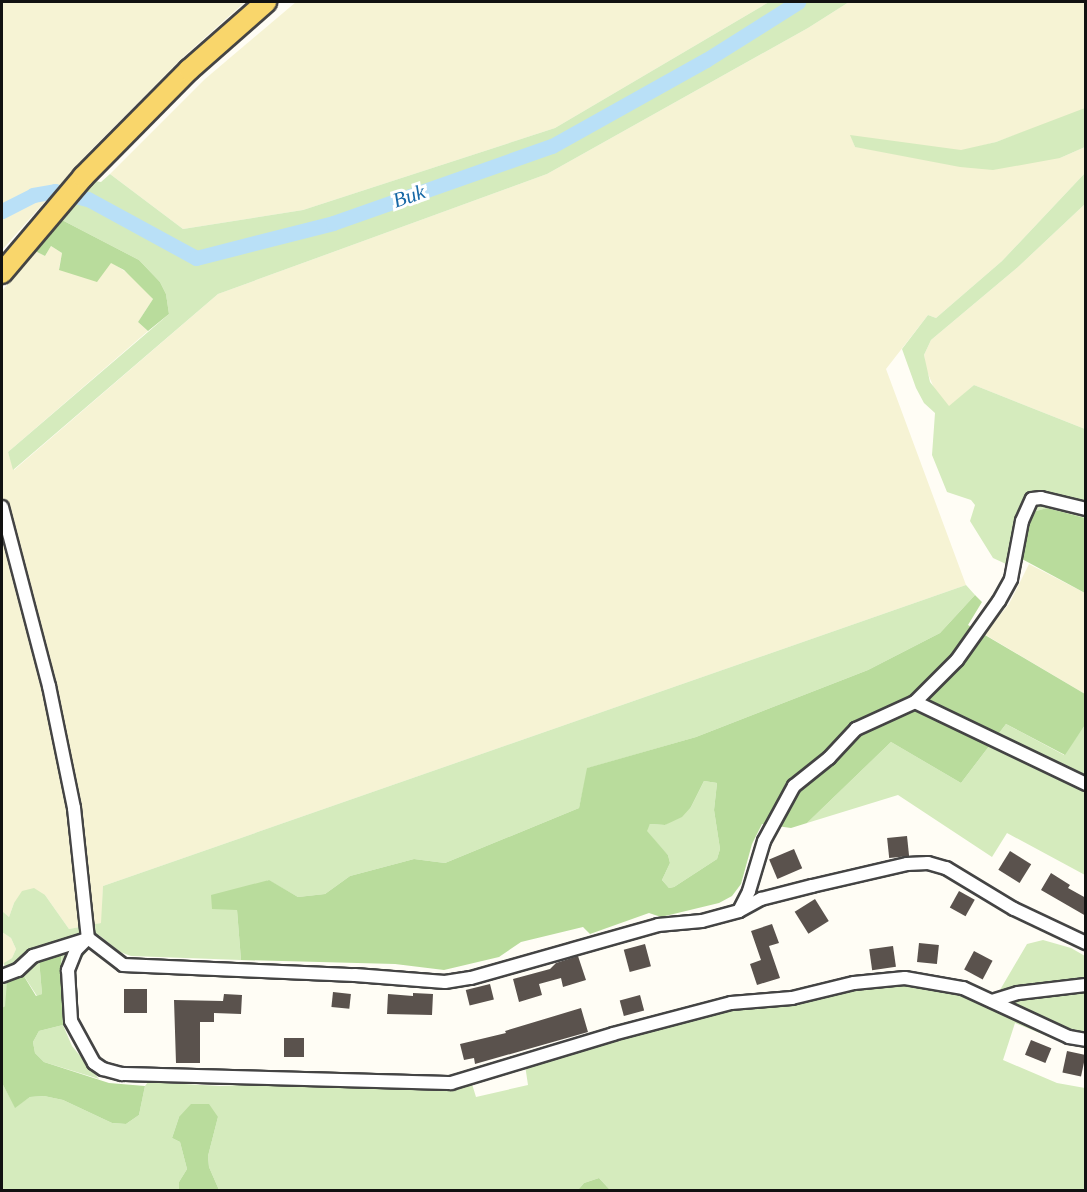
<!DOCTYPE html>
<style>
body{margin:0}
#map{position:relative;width:1087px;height:1192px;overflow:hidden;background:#fffdf5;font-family:"Times New Roman",serif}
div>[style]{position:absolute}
.farmland>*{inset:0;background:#f6f3d4}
.green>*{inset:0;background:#d5ebbd}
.forest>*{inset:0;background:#b9dc9c}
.canal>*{height:15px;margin:-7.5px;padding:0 7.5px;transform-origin:7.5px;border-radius:7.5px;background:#b9e0f7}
.building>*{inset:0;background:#5a524d;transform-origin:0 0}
.roads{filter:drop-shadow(2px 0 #444) drop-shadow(-2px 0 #444) drop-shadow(0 2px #444) drop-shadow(0 -2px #444)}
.minor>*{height:12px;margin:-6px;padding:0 6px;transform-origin:6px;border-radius:6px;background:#fff}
.primary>*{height:20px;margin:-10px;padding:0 10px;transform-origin:10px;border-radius:10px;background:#f9d66b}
span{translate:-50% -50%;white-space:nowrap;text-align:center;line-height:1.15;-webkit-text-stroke:6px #fff;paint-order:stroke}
.water-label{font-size:21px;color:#1768a6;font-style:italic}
.frame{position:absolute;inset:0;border:3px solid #111;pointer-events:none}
</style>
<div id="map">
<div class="farmland">
<i style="clip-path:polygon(2px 2px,245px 2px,181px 59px,87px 154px,2px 250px)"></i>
<i style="clip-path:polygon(296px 2px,769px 2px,555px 128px,303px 210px,183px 229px,110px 174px,205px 79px)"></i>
<i style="clip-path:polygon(849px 2px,1085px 2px,1085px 108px,1079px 112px,996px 142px,961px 151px,851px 136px,855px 147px,1060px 158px,1085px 147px,1085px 173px,1002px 261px,936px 318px,928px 315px,886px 369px,966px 585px,103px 886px,102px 923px,69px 929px,45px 895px,14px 903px,9px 917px,2px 911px,2px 291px,35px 251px,45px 256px,51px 246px,62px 253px,59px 269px,111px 262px,135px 278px,153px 299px,138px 322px,148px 331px,8px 452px,14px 470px,218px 294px,547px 174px,808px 28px)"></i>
<i style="clip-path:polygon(1085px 204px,1085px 429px,974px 385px,949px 407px,936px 393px,926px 369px,924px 355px,931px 340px,1018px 267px)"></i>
<i style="clip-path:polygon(1029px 564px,1085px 593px,1085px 694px,984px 634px,1009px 604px)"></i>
<i style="clip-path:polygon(2px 932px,11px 938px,16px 949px,12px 958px,2px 965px)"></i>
</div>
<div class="green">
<i style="clip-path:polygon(769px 2px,849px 2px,808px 28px,547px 174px,218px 294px,13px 470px,8px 452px,169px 314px,166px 294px,160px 282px,139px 260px,62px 220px,95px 181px,101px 182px,110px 174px,183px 229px,303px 210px,555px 128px)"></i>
<i style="clip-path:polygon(1085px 108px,1085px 147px,1060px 158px,993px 170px,960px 167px,855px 147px,850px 135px,961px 150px,996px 142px)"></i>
<i style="clip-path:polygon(1085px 173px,1085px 204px,1018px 267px,931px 340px,924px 355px,930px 382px,949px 406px,974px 385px,1085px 429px,1085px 518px,1047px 508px,1036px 511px,1026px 498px,1019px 507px,1006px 564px,993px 558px,970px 521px,975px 505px,971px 500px,947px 492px,932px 455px,935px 413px,924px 403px,916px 388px,902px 349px,928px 315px,936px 318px,1002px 261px)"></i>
<i style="clip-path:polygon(966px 585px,975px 595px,940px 633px,868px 670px,696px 737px,588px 768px,579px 808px,445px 863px,414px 859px,350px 876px,325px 894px,298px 897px,268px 880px,237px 910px,241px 960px,131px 956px,120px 952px,99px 935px,78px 963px,62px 967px,61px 951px,39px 959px,42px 994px,37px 996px,22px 973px,5px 1006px,2px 1008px,2px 980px,5px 979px,4px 963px,12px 958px,16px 949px,11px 938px,2px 932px,2px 911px,9px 917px,14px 903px,22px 891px,34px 888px,45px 895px,69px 929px,101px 923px,103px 886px)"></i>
<i style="clip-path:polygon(1006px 724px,1064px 755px,1085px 725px,1085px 875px,1007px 833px,992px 857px,898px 795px,807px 823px,891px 742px,961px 783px)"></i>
<i style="clip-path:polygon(704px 781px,717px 783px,714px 810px,720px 849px,717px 859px,674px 887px,669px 888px,662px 880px,670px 863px,668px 855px,646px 831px,650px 824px,665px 825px,691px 807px)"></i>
<i style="clip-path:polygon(1043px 940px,1071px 948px,1085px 956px,1085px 1047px,1062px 1042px,1015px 1023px,1003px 1060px,1057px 1083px,1085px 1088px,1085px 1190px,610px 1190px,599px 1178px,584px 1183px,578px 1190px,219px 1190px,209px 1167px,208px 1156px,218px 1117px,179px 1117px,172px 1138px,180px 1142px,187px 1169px,179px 1182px,179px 1190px,2px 1190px,2px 1083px,15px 1107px,30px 1097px,44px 1096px,63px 1100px,112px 1123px,126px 1124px,139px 1115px,145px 1086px,148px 1082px,220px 1086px,267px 1084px,423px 1086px,430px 1091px,472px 1084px,476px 1097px,528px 1085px,525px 1065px,729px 1009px,853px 988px,905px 983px,961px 991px,990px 1007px,1027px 944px)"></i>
<i style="clip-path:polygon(63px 1025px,72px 1046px,99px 1079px,44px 1062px,35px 1053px,33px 1042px,39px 1031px)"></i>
</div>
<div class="forest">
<i style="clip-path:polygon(62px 220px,139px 260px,160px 282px,166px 294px,169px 314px,148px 331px,138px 322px,153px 299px,124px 270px,111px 263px,97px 282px,59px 270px,62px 253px,51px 246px,45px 256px,35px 251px)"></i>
<i style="clip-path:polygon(1047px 508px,1085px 518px,1085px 593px,1022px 559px,1030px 522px,1036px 511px)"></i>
<i style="clip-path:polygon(evenodd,975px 595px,982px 602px,968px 625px,1085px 694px,1085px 725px,1065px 755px,1006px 724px,961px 783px,891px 742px,807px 823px,791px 828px,762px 824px,752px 844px,741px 884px,732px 896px,719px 903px,661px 917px,649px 913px,590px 934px,583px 927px,521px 942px,499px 957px,444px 970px,395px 964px,241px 960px,237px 910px,212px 909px,211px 895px,269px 880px,298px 897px,325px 894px,350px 876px,414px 859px,445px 863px,579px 808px,587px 768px,696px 737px,868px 670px,940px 633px,975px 595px,704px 781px,717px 783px,714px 810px,720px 849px,717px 859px,674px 887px,669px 888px,662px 880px,670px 863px,668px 855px,647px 831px,650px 824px,665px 825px,682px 817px,691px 807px,704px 781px)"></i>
<i style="clip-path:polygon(61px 950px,63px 1025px,39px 1031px,33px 1042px,35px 1053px,44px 1062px,109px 1083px,145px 1086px,139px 1115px,126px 1124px,112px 1123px,63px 1100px,44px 1096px,30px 1097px,15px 1108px,2px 1083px,2px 1008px,5px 1006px,7px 982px,22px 973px,36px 996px,42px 994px,39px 959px)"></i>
<i style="clip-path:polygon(191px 1104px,209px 1104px,218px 1117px,208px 1156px,209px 1167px,219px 1190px,179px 1190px,179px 1182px,187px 1169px,180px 1142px,172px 1138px,179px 1117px)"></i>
<i style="clip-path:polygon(599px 1178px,610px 1190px,578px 1190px,584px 1183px)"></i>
</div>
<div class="canal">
<i style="left:2px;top:211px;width:35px;rotate:-27deg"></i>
<i style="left:33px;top:195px;width:22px;rotate:-10deg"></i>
<i style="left:55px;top:191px;width:34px;rotate:14deg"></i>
<i style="left:88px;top:199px;width:123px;rotate:28.6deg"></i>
<i style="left:196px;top:258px;width:141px;rotate:-14.3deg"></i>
<i style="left:333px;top:223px;width:232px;rotate:-19.4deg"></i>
<i style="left:552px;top:146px;width:176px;rotate:-29.2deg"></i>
<i style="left:706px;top:60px;width:109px;rotate:-32.2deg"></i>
</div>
<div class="building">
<i style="left:907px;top:836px;width:20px;height:20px;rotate:84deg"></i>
<i style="left:794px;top:849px;width:21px;height:27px;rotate:67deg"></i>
<i style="left:1010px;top:851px;width:25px;height:22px;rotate:32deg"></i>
<i style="clip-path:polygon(1051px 873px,1070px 885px,1068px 888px,1086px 898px,1086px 916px,1041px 890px)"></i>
<i style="left:959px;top:891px;width:18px;height:19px;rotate:29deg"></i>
<i style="left:815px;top:899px;width:26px;height:24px;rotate:58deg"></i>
<i style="clip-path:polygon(772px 924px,779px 943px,769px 946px,780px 978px,757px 985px,750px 964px,761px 960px,751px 931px)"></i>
<i style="left:919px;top:943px;width:20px;height:19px;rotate:6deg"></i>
<i style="left:645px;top:944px;width:23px;height:22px;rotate:75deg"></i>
<i style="left:893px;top:946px;width:21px;height:24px;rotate:82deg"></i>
<i style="left:974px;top:951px;width:21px;height:21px;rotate:28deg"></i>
<i style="clip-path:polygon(578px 956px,586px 980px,563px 987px,561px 978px,539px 984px,542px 995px,519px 1002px,513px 979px,550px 969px,556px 963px)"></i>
<i style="left:490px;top:984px;width:16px;height:25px;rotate:76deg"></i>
<i style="left:124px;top:989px;width:23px;height:24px"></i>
<i style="left:333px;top:992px;width:18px;height:15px;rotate:6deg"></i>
<i style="clip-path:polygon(413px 993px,433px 994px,432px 1015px,387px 1014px,388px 994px,413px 996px)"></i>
<i style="clip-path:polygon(224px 994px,242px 995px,241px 1014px,214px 1013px,214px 1022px,200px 1022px,200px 1063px,176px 1063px,174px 1000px,223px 1001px)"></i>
<i style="left:640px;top:995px;width:16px;height:21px;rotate:75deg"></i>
<i style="clip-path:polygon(581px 1008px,588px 1032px,475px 1064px,474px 1058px,464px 1060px,460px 1044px,506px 1033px,505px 1031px)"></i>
<i style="left:284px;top:1038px;width:20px;height:19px"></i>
<i style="left:1031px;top:1040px;width:22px;height:16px;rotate:22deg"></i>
<i style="left:1067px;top:1051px;width:19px;height:22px;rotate:12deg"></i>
</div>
<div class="roads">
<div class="minor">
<i style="left:2px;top:507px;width:185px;rotate:75.3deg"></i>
<i style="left:49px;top:686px;width:125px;rotate:78.4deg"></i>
<i style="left:74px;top:808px;width:131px;rotate:83.9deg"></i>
<i style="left:88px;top:938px;width:44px;rotate:37.6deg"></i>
<i style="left:123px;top:965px;width:232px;rotate:2.5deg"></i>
<i style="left:355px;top:975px;width:90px;rotate:4.4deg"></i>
<i style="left:445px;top:982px;width:26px;rotate:-9deg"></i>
<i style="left:471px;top:978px;width:194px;rotate:-15.8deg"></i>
<i style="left:658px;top:925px;width:44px;rotate:-5.2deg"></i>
<i style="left:702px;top:921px;width:38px;rotate:-15deg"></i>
<i style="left:739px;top:911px;width:22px;rotate:-63deg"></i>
<i style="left:749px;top:891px;width:52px;rotate:-73.3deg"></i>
<i style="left:764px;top:841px;width:63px;rotate:-61.4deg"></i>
<i style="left:794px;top:786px;width:45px;rotate:-38.7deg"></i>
<i style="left:829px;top:758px;width:40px;rotate:-47deg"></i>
<i style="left:856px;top:729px;width:65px;rotate:-24.6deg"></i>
<i style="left:915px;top:702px;width:190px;rotate:25.6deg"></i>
<i style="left:915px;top:702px;width:59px;rotate:-45deg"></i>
<i style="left:957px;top:660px;width:72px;rotate:-54.6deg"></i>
<i style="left:999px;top:601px;width:25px;rotate:-61deg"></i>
<i style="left:1011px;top:579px;width:59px;rotate:-79.3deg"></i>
<i style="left:1022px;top:521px;width:24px;rotate:-66deg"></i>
<i style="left:1032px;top:499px;width:9px;rotate:-6deg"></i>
<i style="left:1041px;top:498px;width:46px;rotate:13.7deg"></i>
<i style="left:739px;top:911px;width:25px;rotate:-29deg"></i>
<i style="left:761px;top:899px;width:53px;rotate:-14.3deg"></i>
<i style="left:812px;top:886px;width:98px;rotate:-13deg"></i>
<i style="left:907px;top:864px;width:21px;rotate:-3deg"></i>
<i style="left:928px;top:863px;width:19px;rotate:16deg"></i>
<i style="left:946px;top:868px;width:79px;rotate:31.1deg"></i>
<i style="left:1014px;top:909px;width:80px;rotate:25.3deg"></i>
<i style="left:88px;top:938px;width:17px;rotate:135deg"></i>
<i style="left:76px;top:950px;width:22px;rotate:112deg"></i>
<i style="left:68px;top:970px;width:51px;rotate:86.6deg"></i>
<i style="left:71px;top:1021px;width:48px;rotate:61.3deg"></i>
<i style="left:94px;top:1063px;width:11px;rotate:34deg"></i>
<i style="left:103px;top:1069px;width:20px;rotate:15deg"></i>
<i style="left:122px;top:1074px;width:329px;rotate:1.6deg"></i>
<i style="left:451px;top:1083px;width:169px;rotate:-16.8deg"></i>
<i style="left:613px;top:1034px;width:122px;rotate:-14.7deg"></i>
<i style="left:731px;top:1003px;width:61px;rotate:-4.7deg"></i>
<i style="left:792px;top:998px;width:64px;rotate:-13.6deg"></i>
<i style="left:854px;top:983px;width:51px;rotate:-5.6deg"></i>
<i style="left:905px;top:978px;width:59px;rotate:9.8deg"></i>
<i style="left:963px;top:988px;width:117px;rotate:24.8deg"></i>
<i style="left:1069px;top:1037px;width:17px;rotate:10deg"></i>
<i style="left:2px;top:976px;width:17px;rotate:-21deg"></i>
<i style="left:18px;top:970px;width:21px;rotate:-43deg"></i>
<i style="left:33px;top:956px;width:57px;rotate:-17.5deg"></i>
<i style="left:992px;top:1001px;width:27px;rotate:-17deg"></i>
<i style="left:1018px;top:993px;width:68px;rotate:-6.7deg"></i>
</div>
<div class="primary">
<i style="left:2px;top:273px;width:126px;rotate:-49.8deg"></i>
<i style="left:83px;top:177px;width:151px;rotate:-45.3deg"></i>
<i style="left:189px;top:70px;width:103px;rotate:-41.4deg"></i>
</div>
</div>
<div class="water-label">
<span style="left:409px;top:196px;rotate:-19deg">Buk</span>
</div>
<div class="frame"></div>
</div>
